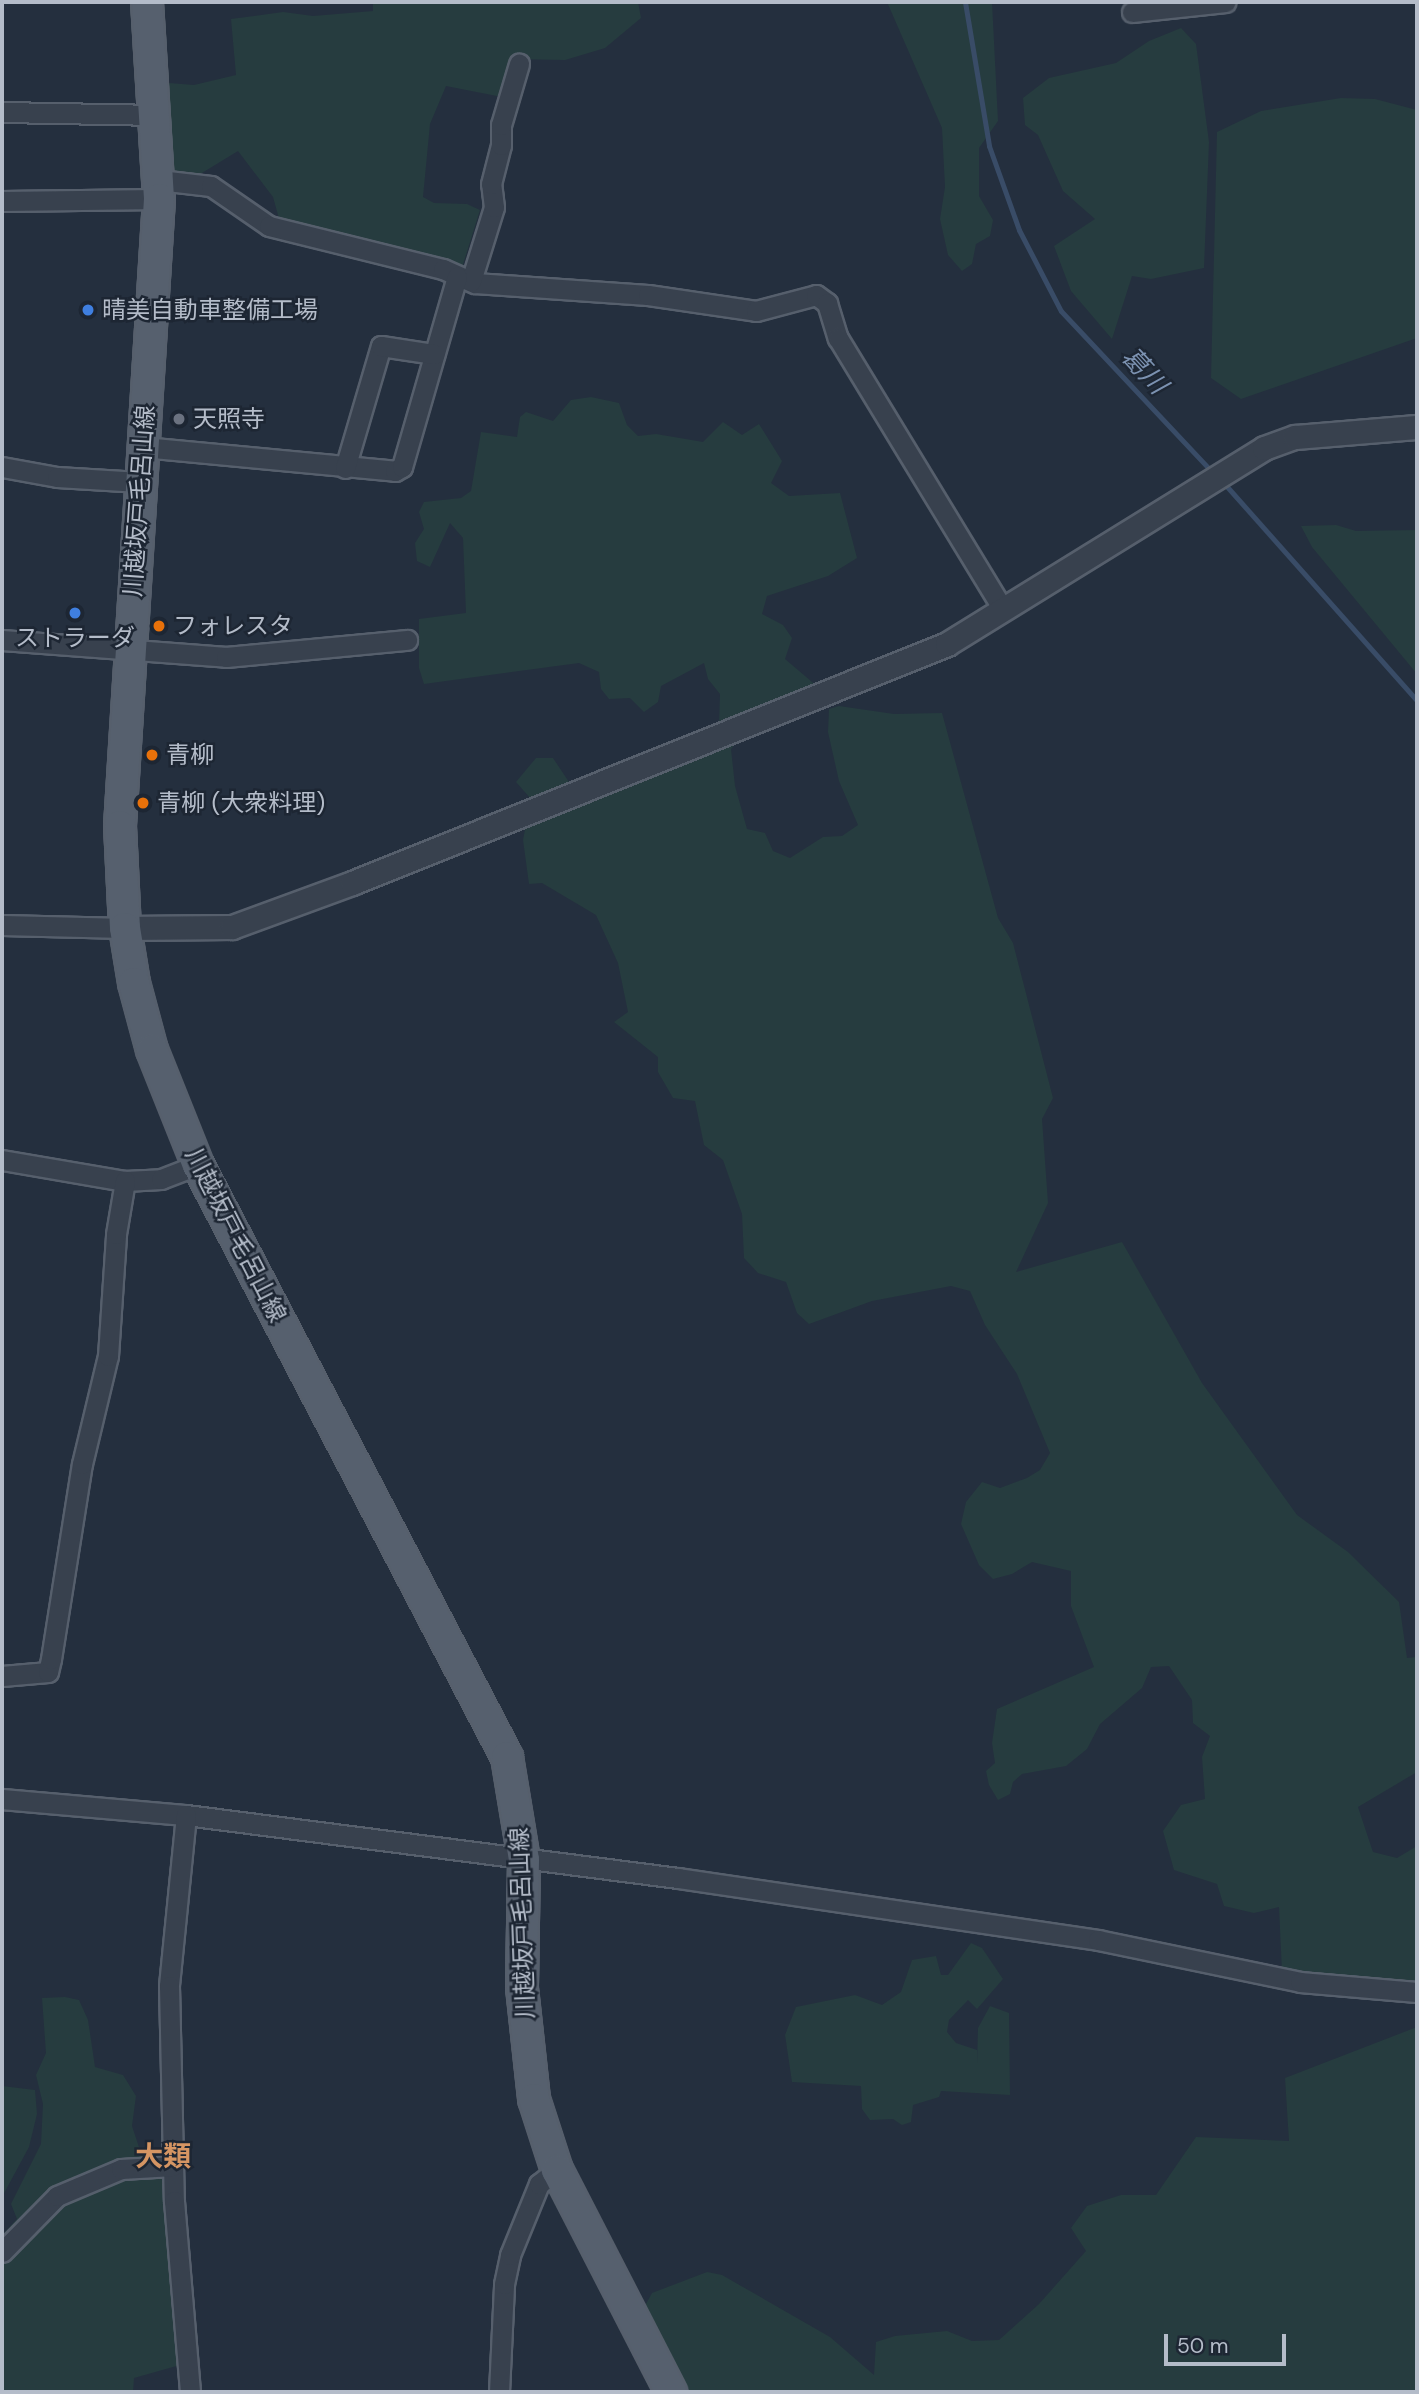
<!DOCTYPE html>
<meta charset="utf-8">
<style>
body{margin:0}
#map{position:relative;width:1419px;height:2394px;overflow:hidden;background:#242f3e;font-family:"DM Sans","Noto Sans JP",sans-serif}
div>[style]{position:absolute}
.green>*{inset:0;background:#263c3f}
.stream>*{height:5px;margin:-2.5px;padding:0 2.5px;transform-origin:2.5px;border-radius:2.5px;background:#394c67}
.roads{filter:drop-shadow(2px 0 #565f6c) drop-shadow(-2px 0 #565f6c) drop-shadow(0 2px #565f6c) drop-shadow(0 -2px #565f6c)}
.minor>*{height:19px;margin:-9.5px;padding:0 9.5px;transform-origin:9.5px;border-radius:9.5px;background:#38414e}
.tertiary>*{height:23px;margin:-11.5px;padding:0 11.5px;transform-origin:11.5px;border-radius:11.5px;background:#38414e}
.primary>*{height:30px;margin:-15px;padding:0 15px;transform-origin:15px;border-radius:15px;background:#56606e}
.dots>*{width:19px;height:19px;translate:-50% -50%;box-sizing:border-box;border:4px solid #1d2633;border-radius:50%}
span{translate:-50% -50%;white-space:nowrap;text-align:center;line-height:1.15;-webkit-text-stroke:5px #1d2633;paint-order:stroke}
.poi-label{font-size:24px;color:#b4bcc9}
.left{translate:0 -50%;text-align:left}
.street-label{font-size:24px;color:#b4bcc9}
.water-label{font-size:26px;color:#7c92b1;font-style:italic}
.quarter-label{font-size:28px;color:#d59563;font-weight:700}
.frame{position:absolute;inset:0;border:4px solid #b4bcc9;pointer-events:none}
.scale{position:absolute;left:1164px;top:2334px;width:122px;height:32px;box-sizing:border-box;border:4px solid #b4bcc9;border-top:0;padding-left:9px;font-size:21px;line-height:24px;white-space:nowrap;color:#b4bcc9;-webkit-text-stroke:5px #1d2633;paint-order:stroke}
</style>
<div id="map">
<div class="green">
<i style="clip-path:polygon(373px 2px,638px 2px,641px 18px,605px 48px,565px 60px,512px 59px,502px 97px,446px 86px,430px 124px,423px 197px,434px 203px,467px 204px,480px 210px,461px 271px,280px 222px,273px 197px,238px 151px,197px 176px,172px 177px,169px 83px,194px 85px,236px 75px,231px 19px,283px 12px,313px 16px,373px 11px)"></i>
<i style="clip-path:polygon(887px 2px,992px 2px,998px 121px,979px 148px,979px 196px,993px 220px,990px 236px,976px 244px,972px 264px,962px 271px,948px 255px,940px 219px,945px 187px,942px 128px)"></i>
<i style="clip-path:polygon(1181px 28px,1196px 44px,1209px 142px,1204px 268px,1151px 279px,1132px 276px,1112px 339px,1071px 291px,1054px 246px,1095px 219px,1063px 191px,1038px 135px,1025px 125px,1023px 98px,1049px 78px,1116px 63px,1149px 41px)"></i>
<i style="clip-path:polygon(1341px 98px,1375px 99px,1417px 110px,1417px 338px,1241px 399px,1211px 378px,1217px 132px,1261px 111px)"></i>
<i style="clip-path:polygon(591px 397px,619px 403px,627px 425px,638px 436px,656px 434px,703px 442px,723px 422px,742px 435px,759px 424px,782px 461px,771px 483px,789px 496px,840px 493px,857px 558px,828px 576px,767px 596px,762px 614px,783px 625px,792px 638px,785px 659px,818px 687px,742px 736px,731px 749px,735px 786px,747px 829px,765px 833px,773px 851px,790px 858px,823px 837px,842px 836px,858px 825px,839px 781px,828px 732px,829px 709px,839px 706px,894px 714px,942px 713px,998px 918px,1013px 943px,1053px 1098px,1042px 1119px,1048px 1203px,1016px 1272px,1122px 1242px,1202px 1383px,1297px 1515px,1348px 1552px,1399px 1602px,1407px 1658px,1417px 1657px,1417px 1772px,1358px 1807px,1373px 1852px,1397px 1858px,1417px 1846px,1417px 1987px,1282px 1972px,1279px 1907px,1254px 1913px,1224px 1906px,1217px 1884px,1174px 1870px,1163px 1831px,1181px 1805px,1205px 1799px,1202px 1757px,1210px 1736px,1193px 1723px,1192px 1700px,1169px 1666px,1151px 1667px,1142px 1688px,1100px 1724px,1087px 1749px,1066px 1766px,1022px 1774px,1013px 1782px,1010px 1794px,998px 1800px,989px 1785px,986px 1771px,995px 1763px,992px 1743px,997px 1709px,1094px 1667px,1071px 1606px,1071px 1571px,1032px 1562px,1012px 1574px,993px 1579px,979px 1565px,961px 1524px,966px 1502px,982px 1482px,1000px 1488px,1027px 1478px,1040px 1470px,1050px 1453px,1017px 1374px,985px 1325px,970px 1291px,951px 1286px,872px 1301px,809px 1324px,797px 1313px,786px 1282px,758px 1273px,744px 1258px,742px 1214px,723px 1160px,704px 1145px,695px 1101px,673px 1098px,658px 1072px,658px 1057px,614px 1022px,628px 1012px,618px 963px,596px 915px,542px 883px,529px 884px,523px 840px,531px 799px,516px 782px,536px 758px,553px 758px,571px 785px,719px 725px,720px 694px,708px 679px,704px 663px,661px 686px,658px 702px,644px 712px,630px 698px,609px 699px,601px 689px,599px 672px,579px 663px,424px 684px,419px 668px,419px 619px,466px 613px,463px 538px,450px 523px,430px 567px,417px 561px,415px 543px,424px 529px,419px 512px,424px 502px,461px 498px,471px 491px,481px 432px,517px 437px,520px 417px,526px 412px,553px 421px,571px 400px)"></i>
<i style="clip-path:polygon(1336px 525px,1356px 531px,1417px 530px,1417px 674px,1312px 547px,1301px 526px)"></i>
<i style="clip-path:polygon(971px 1943px,982px 1948px,1003px 1979px,977px 2009px,968px 2000px,949px 2020px,947px 2032px,956px 2043px,977px 2050px,977px 2064px,978px 2028px,990px 2006px,1009px 2013px,1010px 2095px,941px 2091px,939px 2097px,913px 2105px,911px 2122px,902px 2125px,893px 2119px,870px 2120px,862px 2109px,861px 2086px,792px 2082px,785px 2035px,796px 2007px,855px 1995px,882px 2005px,901px 1992px,912px 1960px,936px 1956px,941px 1975px,948px 1975px)"></i>
<i style="clip-path:polygon(65px 1997px,79px 2000px,88px 2020px,95px 2067px,123px 2075px,136px 2096px,132px 2126px,139px 2147px,159px 2148px,180px 2365px,134px 2378px,133px 2392px,2px 2392px,2px 2235px,17px 2219px,11px 2204px,41px 2144px,43px 2104px,36px 2075px,46px 2053px,42px 1998px)"></i>
<i style="clip-path:polygon(1417px 2027px,1417px 2392px,679px 2392px,641px 2313px,652px 2293px,707px 2272px,722px 2275px,830px 2337px,874px 2375px,876px 2342px,895px 2336px,947px 2331px,972px 2341px,999px 2340px,1039px 2304px,1086px 2251px,1071px 2228px,1087px 2206px,1121px 2195px,1156px 2195px,1196px 2137px,1289px 2141px,1285px 2078px)"></i>
<i style="clip-path:polygon(2px 2086px,35px 2090px,37px 2114px,29px 2147px,2px 2197px)"></i>
</div>
<div class="stream">
<i style="left:965px;top:2px;width:146px;rotate:80.5deg"></i>
<i style="left:989px;top:146px;width:89px;rotate:70.3deg"></i>
<i style="left:1019px;top:230px;width:91px;rotate:62.6deg"></i>
<i style="left:1061px;top:311px;width:221px;rotate:46.8deg"></i>
<i style="left:1222px;top:481px;width:294px;rotate:48.4deg"></i>
</div>
<div class="roads">
<div class="minor">
<i style="left:1132px;top:12px;width:94px;rotate:-6.1deg"></i>
<i style="left:2px;top:112px;width:154px;rotate:1.1deg"></i>
<i style="left:159px;top:180px;width:52px;rotate:6.6deg"></i>
<i style="left:211px;top:186px;width:70px;rotate:34.6deg"></i>
<i style="left:269px;top:226px;width:179px;rotate:13.9deg"></i>
<i style="left:443px;top:269px;width:35px;rotate:24deg"></i>
<i style="left:475px;top:283px;width:173px;rotate:4deg"></i>
<i style="left:648px;top:295px;width:109px;rotate:8.4deg"></i>
<i style="left:756px;top:311px;width:62px;rotate:-14.9deg"></i>
<i style="left:816px;top:295px;width:14px;rotate:36deg"></i>
<i style="left:827px;top:303px;width:37px;rotate:73deg"></i>
<i style="left:838px;top:338px;width:316px;rotate:58.7deg"></i>
<i style="left:2px;top:201px;width:157px;rotate:-0.7deg"></i>
<i style="left:471px;top:281px;width:77px;rotate:-72.7deg"></i>
<i style="left:494px;top:207px;width:23px;rotate:-97deg"></i>
<i style="left:491px;top:184px;width:40px;rotate:-75.6deg"></i>
<i style="left:501px;top:145px;width:20px;rotate:-90deg"></i>
<i style="left:501px;top:125px;width:64px;rotate:-73.6deg"></i>
<i style="left:143px;top:447px;width:253px;rotate:5.4deg"></i>
<i style="left:395px;top:471px;width:8px;rotate:-30deg"></i>
<i style="left:402px;top:467px;width:198px;rotate:-73.9deg"></i>
<i style="left:2px;top:467px;width:56px;rotate:10.3deg"></i>
<i style="left:57px;top:477px;width:83px;rotate:3.4deg"></i>
<i style="left:345px;top:468px;width:127px;rotate:-73.6deg"></i>
<i style="left:381px;top:346px;width:54px;rotate:8.6deg"></i>
<i style="left:2px;top:640px;width:225px;rotate:4.3deg"></i>
<i style="left:226px;top:657px;width:182px;rotate:-5.4deg"></i>
<i style="left:2px;top:925px;width:123px;rotate:1.4deg"></i>
<i style="left:2px;top:1160px;width:125px;rotate:9.7deg"></i>
<i style="left:125px;top:1181px;width:36px;rotate:-3deg"></i>
<i style="left:161px;top:1179px;width:40px;rotate:-21deg"></i>
<i style="left:2px;top:1676px;width:46px;rotate:-5deg"></i>
<i style="left:48px;top:1672px;width:13px;rotate:-77deg"></i>
<i style="left:51px;top:1659px;width:197px;rotate:-81deg"></i>
<i style="left:82px;top:1464px;width:111px;rotate:-76.5deg"></i>
<i style="left:108px;top:1356px;width:122px;rotate:-86.2deg"></i>
<i style="left:116px;top:1234px;width:54px;rotate:-80.4deg"></i>
<i style="left:2px;top:1799px;width:185px;rotate:5deg"></i>
<i style="left:186px;top:1815px;width:496px;rotate:7.3deg"></i>
<i style="left:678px;top:1878px;width:425px;rotate:8.4deg"></i>
<i style="left:1098px;top:1940px;width:206px;rotate:11.7deg"></i>
<i style="left:1300px;top:1982px;width:117px;rotate:4.9deg"></i>
<i style="left:186px;top:1815px;width:172px;rotate:95.7deg"></i>
<i style="left:169px;top:1986px;width:215px;rotate:88.7deg"></i>
<i style="left:174px;top:2201px;width:192px;rotate:85.2deg"></i>
<i style="left:2px;top:2252px;width:78px;rotate:-45.5deg"></i>
<i style="left:57px;top:2196px;width:69px;rotate:-22.9deg"></i>
<i style="left:121px;top:2169px;width:52px;rotate:-3.3deg"></i>
<i style="left:499px;top:2392px;width:108px;rotate:-87.3deg"></i>
<i style="left:504px;top:2284px;width:30px;rotate:-78deg"></i>
<i style="left:510px;top:2255px;width:77px;rotate:-67.8deg"></i>
<i style="left:539px;top:2184px;width:23px;rotate:-38deg"></i>
</div>
<div class="tertiary">
<i style="left:125px;top:928px;width:107px;rotate:-0.5deg"></i>
<i style="left:232px;top:927px;width:128px;rotate:-20.1deg"></i>
<i style="left:352px;top:883px;width:641px;rotate:-21.88deg"></i>
<i style="left:947px;top:644px;width:373px;rotate:-31.7deg"></i>
<i style="left:1264px;top:448px;width:33px;rotate:-20deg"></i>
<i style="left:1295px;top:437px;width:122px;rotate:-4.7deg"></i>
</div>
<div class="primary">
<i style="left:147px;top:2px;width:197px;rotate:86.5deg"></i>
<i style="left:159px;top:199px;width:628px;rotate:93.56deg"></i>
<i style="left:120px;top:826px;width:102px;rotate:87.2deg"></i>
<i style="left:125px;top:928px;width:56px;rotate:80.7deg"></i>
<i style="left:134px;top:983px;width:69px;rotate:75deg"></i>
<i style="left:152px;top:1050px;width:124px;rotate:68.2deg"></i>
<i style="left:198px;top:1165px;width:668px;rotate:62.44deg"></i>
<i style="left:507px;top:1757px;width:104px;rotate:80.6deg"></i>
<i style="left:524px;top:1860px;width:128px;rotate:90.9deg"></i>
<i style="left:522px;top:1988px;width:112px;rotate:83.8deg"></i>
<i style="left:534px;top:2099px;width:75px;rotate:72.1deg"></i>
<i style="left:557px;top:2170px;width:250px;rotate:62.8deg"></i>
</div>
</div>
<div class="dots">
<i style="left:88px;top:310px;background:#3f7fe0"></i>
<i style="left:179px;top:419px;background:#6b7280"></i>
<i style="left:75px;top:613px;background:#3f7fe0"></i>
<i style="left:159px;top:626px;background:#e8710a"></i>
<i style="left:152px;top:755px;background:#e8710a"></i>
<i style="left:143px;top:803px;background:#e8710a"></i>
</div>
<div class="poi-label">
<span class="left" style="left:102px;top:310px">晴美自動車整備工場</span>
<span class="left" style="left:193px;top:419px">天照寺</span>
<span class="left" style="left:173px;top:626px">フォレスタ</span>
<span style="left:75px;top:638px">ストラーダ</span>
<span class="left" style="left:166px;top:755px">青柳</span>
<span class="left" style="left:157px;top:803px">青柳 (大衆料理)</span>
</div>
<div class="street-label">
<span style="left:139px;top:501px;rotate:-86deg">川越坂戸毛呂山線</span>
<span style="left:236px;top:1235px;rotate:63deg">川越坂戸毛呂山線</span>
<span style="left:522px;top:1923px;rotate:-92deg">川越坂戸毛呂山線</span>
</div>
<div class="water-label">
<span style="left:1144px;top:371px;rotate:47deg">葛川</span>
</div>
<div class="quarter-label">
<span style="left:163px;top:2157px">大類</span>
</div>
<div class="frame"></div>
<div class="scale">50 m</div>
</div>
